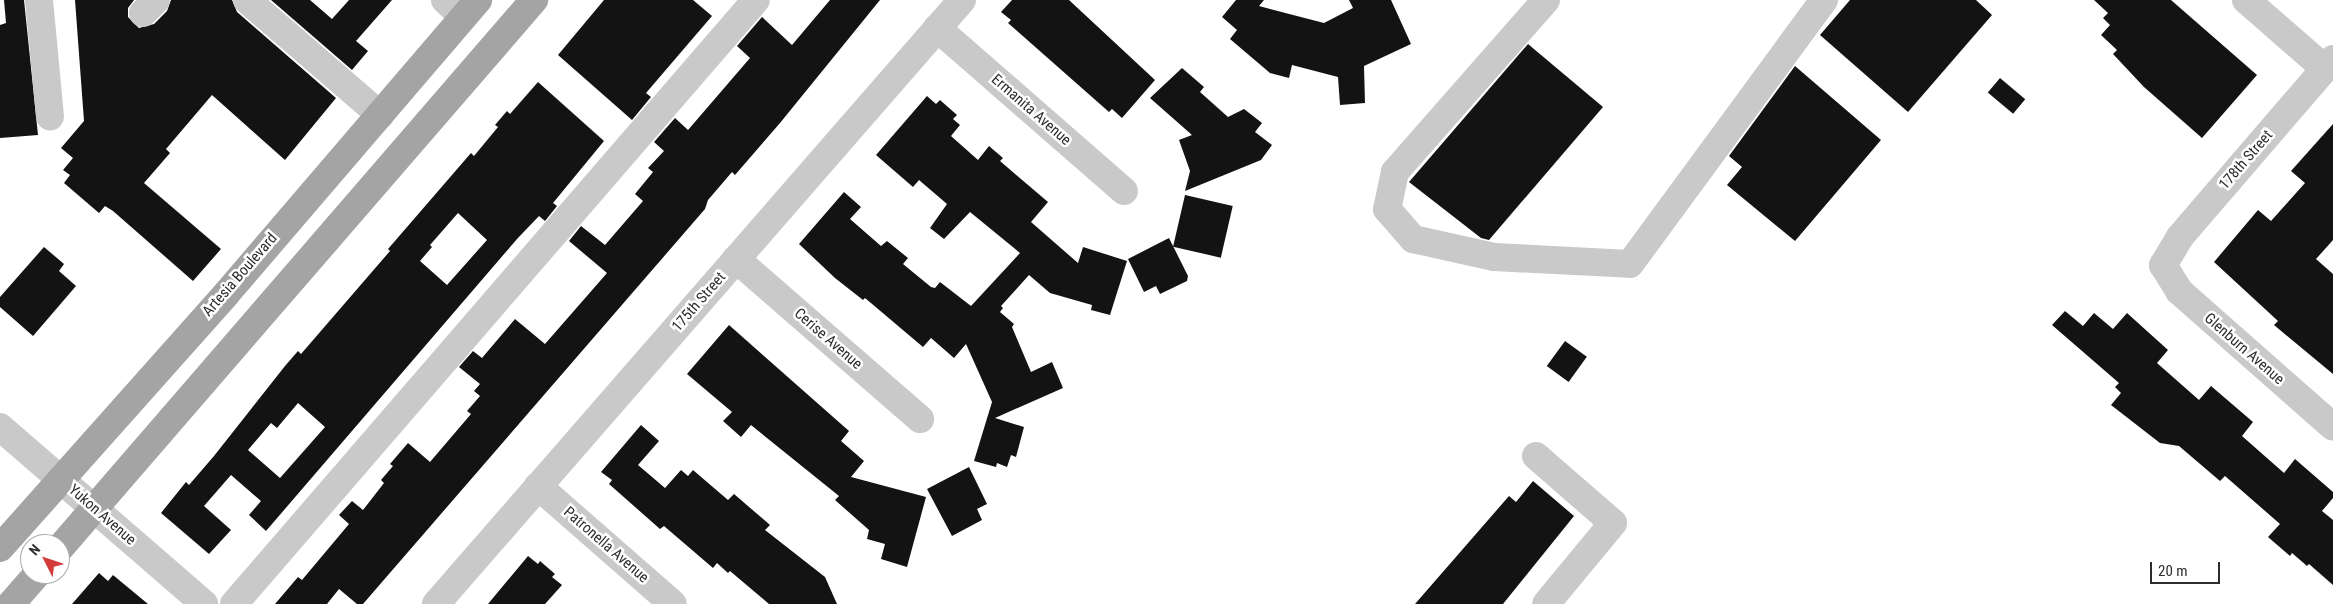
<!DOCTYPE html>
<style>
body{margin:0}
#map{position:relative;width:2333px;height:604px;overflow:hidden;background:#fff;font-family:"Roboto Condensed",sans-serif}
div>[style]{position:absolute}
.building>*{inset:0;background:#131313;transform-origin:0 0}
.minor>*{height:28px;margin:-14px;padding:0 14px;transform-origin:14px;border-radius:14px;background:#c9c9c9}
.major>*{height:28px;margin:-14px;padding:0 14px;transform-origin:14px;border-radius:14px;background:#a4a4a4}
span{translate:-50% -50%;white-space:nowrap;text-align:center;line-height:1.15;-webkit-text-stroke:5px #fff;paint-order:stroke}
.street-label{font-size:15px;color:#2c2c2c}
.north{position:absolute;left:20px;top:534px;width:50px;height:50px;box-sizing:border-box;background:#fff;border:1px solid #ababab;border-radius:50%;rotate:311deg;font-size:14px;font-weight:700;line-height:20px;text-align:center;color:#2c2c2c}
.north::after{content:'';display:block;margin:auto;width:18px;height:22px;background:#d63b3c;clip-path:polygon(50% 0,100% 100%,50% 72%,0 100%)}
.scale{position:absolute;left:2150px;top:562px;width:70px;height:22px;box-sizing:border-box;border:2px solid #2c2c2c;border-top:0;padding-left:6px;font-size:15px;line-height:18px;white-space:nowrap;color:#2c2c2c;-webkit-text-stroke:4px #fff;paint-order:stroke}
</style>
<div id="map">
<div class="building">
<i style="clip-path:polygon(4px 0,24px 0,38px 135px,0 138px,0 25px,6px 23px)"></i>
<i style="clip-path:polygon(75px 0,134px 0,128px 8px,128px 17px,139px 28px,154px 24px,167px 11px,171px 0,232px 0,237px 12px,336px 98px,285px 160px,212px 95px,166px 149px,170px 153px,144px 183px,221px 249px,193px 281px,113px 211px,105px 206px,99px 213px,64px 183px,70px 175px,63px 170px,73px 158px,61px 148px,84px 121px)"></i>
<i style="clip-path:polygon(271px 0,310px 0,332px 19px,349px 0,392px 0,356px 41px,368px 51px,352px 70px)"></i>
<i style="clip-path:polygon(604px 0,693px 0,712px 16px,646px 93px,651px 97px,632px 120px,558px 55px)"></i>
<i style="clip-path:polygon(830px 0,880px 0,780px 123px,735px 175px,732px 172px,708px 200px,705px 209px,363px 604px,357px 604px,339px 589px,327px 604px,275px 604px,298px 577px,302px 580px,349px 524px,339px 515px,352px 501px,363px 510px,384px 483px,381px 480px,393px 466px,390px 464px,408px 443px,430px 462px,471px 414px,467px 411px,480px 396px,474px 391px,480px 384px,459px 367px,473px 351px,482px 358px,515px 319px,545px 344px,607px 273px,569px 241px,581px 226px,605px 245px,643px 201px,635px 194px,653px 172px,648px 168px,664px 151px,654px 142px,675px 118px,688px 130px,750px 58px,737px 46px,762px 17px,792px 45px)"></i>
<i style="clip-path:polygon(1012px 0,1069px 0,1155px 80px,1122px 118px,1112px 109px,1109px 112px,1008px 23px,1011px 20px,1001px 12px)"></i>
<i style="clip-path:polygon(1236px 0,1264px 0,1259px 6px,1324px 23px,1353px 8px,1349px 0,1391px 0,1411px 44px,1364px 66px,1365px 103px,1340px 105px,1338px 77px,1292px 65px,1289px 78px,1270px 73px,1230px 39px,1237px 30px,1222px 17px)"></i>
<i style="clip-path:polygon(1850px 0,1976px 0,1992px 15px,1908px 112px,1820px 35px)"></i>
<i style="clip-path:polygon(2094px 0,2171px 0,2257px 75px,2202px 138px,2144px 87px,2113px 54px,2117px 50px,2101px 35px,2110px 25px,2103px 18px,2108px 13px)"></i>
<i style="clip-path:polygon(1528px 44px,1603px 107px,1489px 240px,1481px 238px,1409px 182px)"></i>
<i style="clip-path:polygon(1795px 66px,1881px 140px,1795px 241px,1727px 185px,1742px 167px,1729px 156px)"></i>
<i style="clip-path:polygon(1182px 68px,1204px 87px,1200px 92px,1228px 117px,1244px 109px,1262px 123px,1255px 132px,1272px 145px,1261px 160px,1185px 191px,1190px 171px,1179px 140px,1192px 135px,1150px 98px)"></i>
<i style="left:2000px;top:78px;width:33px;height:19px;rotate:40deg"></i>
<i style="clip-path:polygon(evenodd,538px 82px,604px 141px,553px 203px,557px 206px,545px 221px,539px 216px,517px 239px,266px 531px,249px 515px,261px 501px,231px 475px,204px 506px,231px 530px,209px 554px,161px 513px,186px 482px,189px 485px,214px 456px,285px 366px,298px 351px,301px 354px,390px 251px,388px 249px,471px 153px,474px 156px,498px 127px,495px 125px,507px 111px,510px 114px,538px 82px,458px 213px,487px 240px,447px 285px,420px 261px,432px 247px,430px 245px,458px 213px,538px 82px,298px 403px,325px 427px,280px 478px,248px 450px,271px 423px,277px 428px,298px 403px)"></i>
<i style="clip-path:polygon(927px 96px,936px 104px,940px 100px,957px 115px,953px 119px,960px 125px,951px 136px,978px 160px,989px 146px,1003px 158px,1000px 161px,1048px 202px,1031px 222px,1078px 263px,1083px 247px,1127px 261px,1110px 315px,1091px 310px,1092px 305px,1050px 293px,1029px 275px,1001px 306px,1003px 308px,1000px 312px,1014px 324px,1012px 327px,1031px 372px,1052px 362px,1063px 388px,995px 418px,1024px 427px,1016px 457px,1011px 455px,1007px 467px,997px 463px,996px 467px,974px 461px,992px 402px,966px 344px,954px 358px,931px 338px,923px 347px,865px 298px,863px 300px,835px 278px,799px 244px,844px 192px,861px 207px,850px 219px,881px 246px,887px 241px,908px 258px,903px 264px,931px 287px,935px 288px,940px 282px,971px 306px,1020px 253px,970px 212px,944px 239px,930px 228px,947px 204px,919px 180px,913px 187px,876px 155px)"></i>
<i style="clip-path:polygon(2333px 124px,2333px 240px,2316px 259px,2333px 274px,2333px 374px,2274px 325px,2278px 321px,2214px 262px,2258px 210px,2271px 221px,2305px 183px,2291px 171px)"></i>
<i style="left:1185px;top:195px;width:49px;height:53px;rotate:13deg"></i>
<i style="clip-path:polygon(1169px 238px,1188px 276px,1187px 281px,1160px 294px,1156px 286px,1144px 292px,1128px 259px)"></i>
<i style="clip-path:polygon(44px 247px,64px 264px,59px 271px,76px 286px,33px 336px,0 307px,0 297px)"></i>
<i style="clip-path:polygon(2065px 311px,2083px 326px,2094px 313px,2113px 329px,2127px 313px,2168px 350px,2157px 363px,2199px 400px,2211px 386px,2253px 422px,2242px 436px,2284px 473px,2295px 459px,2333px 492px,2333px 498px,2322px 511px,2333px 520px,2333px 585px,2309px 564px,2307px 566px,2292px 553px,2290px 556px,2268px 537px,2280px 524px,2225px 476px,2220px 481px,2179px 446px,2160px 443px,2111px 405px,2121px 393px,2115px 387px,2119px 383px,2052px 325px)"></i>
<i style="clip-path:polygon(729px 325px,849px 431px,841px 441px,864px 461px,851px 477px,926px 497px,907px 567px,881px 559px,885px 544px,867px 539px,869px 530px,835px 500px,839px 496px,751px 425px,741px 437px,723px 421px,732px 412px,687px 374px)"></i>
<i style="left:1565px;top:341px;width:27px;height:31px;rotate:36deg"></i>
<i style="clip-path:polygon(641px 425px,659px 441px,638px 465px,665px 488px,681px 470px,688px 476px,693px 470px,728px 500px,734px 494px,770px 525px,765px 530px,825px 577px,837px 604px,769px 604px,730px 571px,728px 573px,717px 563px,713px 568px,664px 526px,660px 529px,609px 484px,612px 480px,601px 472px)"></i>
<i style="clip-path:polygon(969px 467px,987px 504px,977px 509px,982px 520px,952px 536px,927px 489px)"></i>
<i style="clip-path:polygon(1533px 481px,1574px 516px,1503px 604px,1415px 604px,1509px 496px,1516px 502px)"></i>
<i style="clip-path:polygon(528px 556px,538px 564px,540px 561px,555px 574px,552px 577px,562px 585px,545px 604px,488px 604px)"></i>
<i style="clip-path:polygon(99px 573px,108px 581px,113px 575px,148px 604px,72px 604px)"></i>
</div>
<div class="minor">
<i style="left:39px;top:0;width:117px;rotate:84.6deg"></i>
<i style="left:247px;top:0;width:176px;rotate:40.8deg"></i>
<i style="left:445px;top:0;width:25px;rotate:43deg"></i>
<i style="left:1546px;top:0;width:229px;rotate:131.3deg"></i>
<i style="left:1395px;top:172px;width:38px;rotate:102deg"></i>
<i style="left:1387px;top:209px;width:40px;rotate:49deg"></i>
<i style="left:1413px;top:239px;width:83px;rotate:12.5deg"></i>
<i style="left:1494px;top:257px;width:136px;rotate:2.9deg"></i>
<i style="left:1630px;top:264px;width:328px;rotate:-53.7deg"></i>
<i style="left:2246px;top:0;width:105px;rotate:41.1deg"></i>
<i style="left:143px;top:13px;width:18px;rotate:-45deg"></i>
<i style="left:937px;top:28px;width:248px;rotate:41.1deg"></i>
<i style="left:2333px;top:59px;width:235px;rotate:130.7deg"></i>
<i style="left:2180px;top:237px;width:33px;rotate:121deg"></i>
<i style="left:2163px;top:265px;width:31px;rotate:58deg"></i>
<i style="left:2179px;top:291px;width:205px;rotate:41.4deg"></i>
<i style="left:736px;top:259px;width:244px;rotate:41deg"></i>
<i style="left:0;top:427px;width:270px;rotate:40.9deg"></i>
<i style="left:1536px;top:456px;width:102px;rotate:41deg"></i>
<i style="left:1613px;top:523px;width:105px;rotate:129.6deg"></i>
<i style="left:538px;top:486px;width:179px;rotate:41.2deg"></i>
<i style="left:234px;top:604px;width:798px;rotate:-49.17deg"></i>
<i style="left:436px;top:604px;width:801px;rotate:-48.95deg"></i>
</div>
<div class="major">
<i style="left:0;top:548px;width:341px;rotate:-48.3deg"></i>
<i style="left:227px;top:293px;width:386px;rotate:-49.4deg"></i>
<i style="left:60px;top:548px;width:725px;rotate:-49.14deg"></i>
<i style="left:11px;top:604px;width:40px;rotate:-49deg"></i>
</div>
<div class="street-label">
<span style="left:1031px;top:110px;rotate:41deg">Ermanita Avenue</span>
<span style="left:2246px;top:160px;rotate:-49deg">178th Street</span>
<span style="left:240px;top:275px;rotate:-49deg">Artesia Boulevard</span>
<span style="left:699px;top:302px;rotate:-49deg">175th Street</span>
<span style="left:828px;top:339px;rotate:41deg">Cerise Avenue</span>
<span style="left:2244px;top:349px;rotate:41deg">Glenburn Avenue</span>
<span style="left:102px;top:515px;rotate:41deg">Yukon Avenue</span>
<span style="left:606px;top:545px;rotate:41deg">Patronella Avenue</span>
</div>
<div class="north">N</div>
<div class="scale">20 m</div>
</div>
